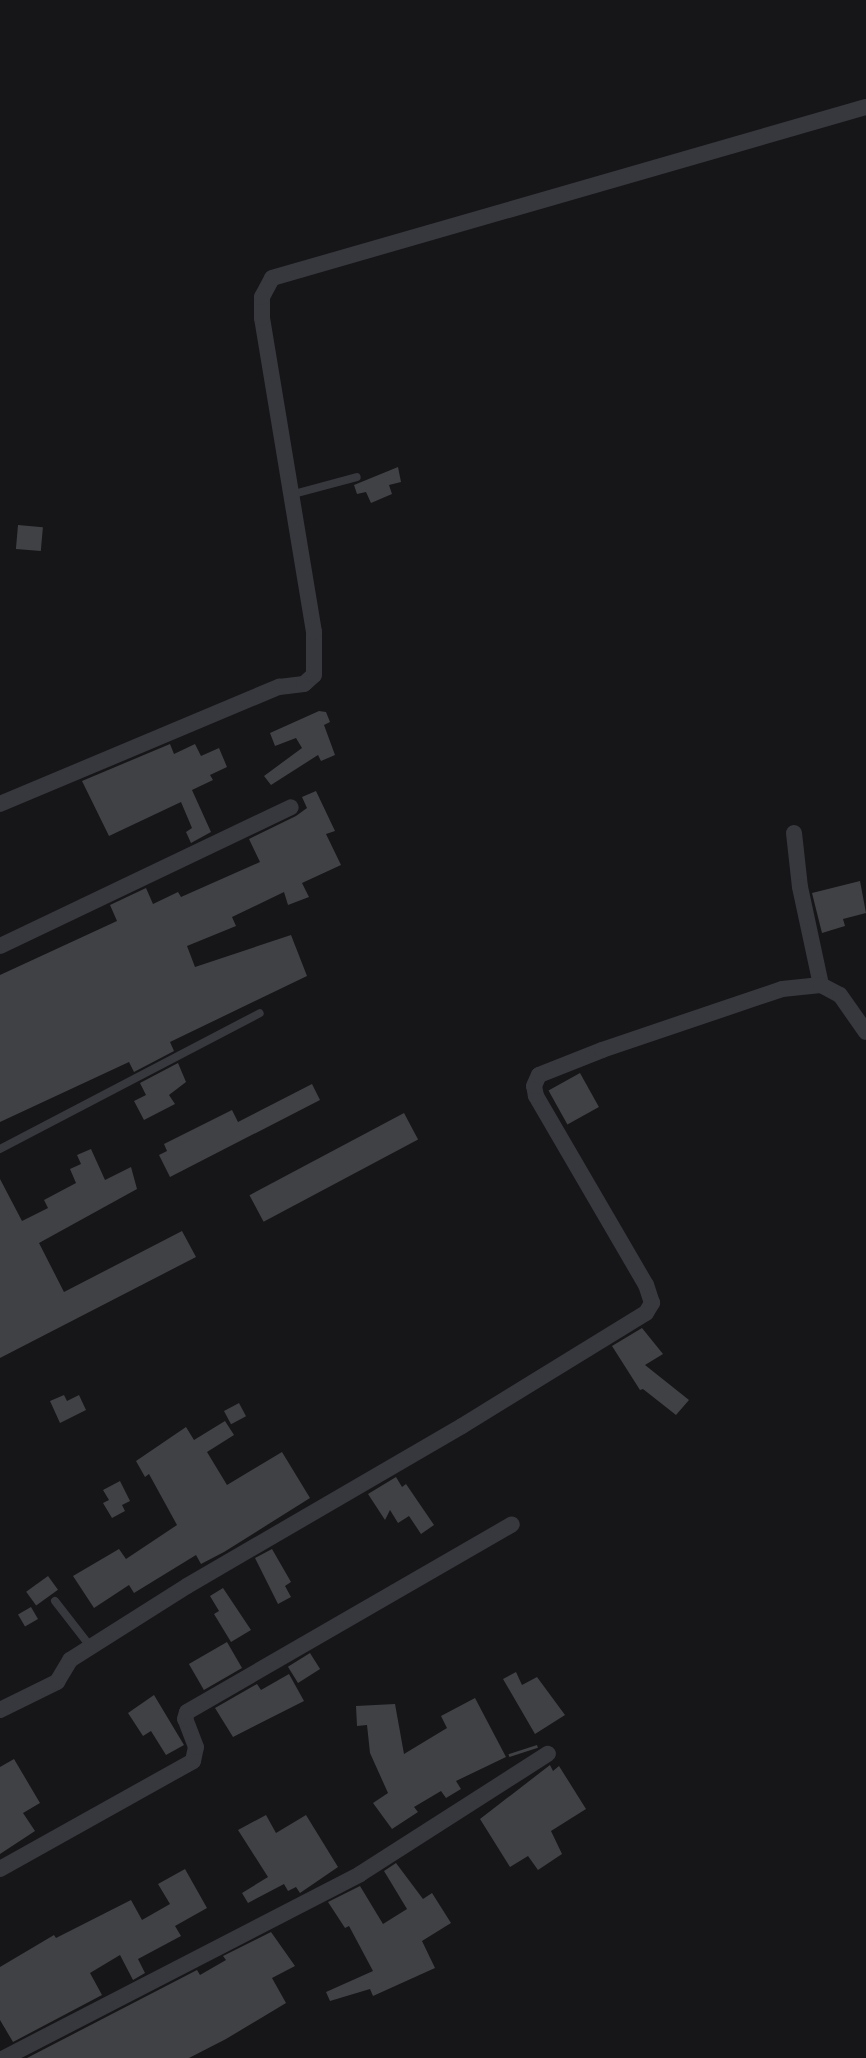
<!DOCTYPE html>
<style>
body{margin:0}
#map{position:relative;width:866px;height:2058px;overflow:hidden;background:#161618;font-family:Manrope,sans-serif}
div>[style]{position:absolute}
.building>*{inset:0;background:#404145;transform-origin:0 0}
.lane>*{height:8px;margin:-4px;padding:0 4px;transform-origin:4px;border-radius:4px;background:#37383d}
.street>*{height:16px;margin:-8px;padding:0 8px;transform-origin:8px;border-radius:8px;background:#37383d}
span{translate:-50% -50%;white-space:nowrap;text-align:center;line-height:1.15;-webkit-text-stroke:5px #111113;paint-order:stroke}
</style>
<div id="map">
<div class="building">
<i style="clip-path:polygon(398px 467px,401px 482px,389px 485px,392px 494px,371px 503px,366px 492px,357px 494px,354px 485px)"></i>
<i style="left:18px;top:525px;width:25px;height:24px;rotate:5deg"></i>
<i style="clip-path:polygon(319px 711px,326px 712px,330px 722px,324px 725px,335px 755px,321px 761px,318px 755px,271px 785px,264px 776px,302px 748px,296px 738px,275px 746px,270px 733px)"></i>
<i style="clip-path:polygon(170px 744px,174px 754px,195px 744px,201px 756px,219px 748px,227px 767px,210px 775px,213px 780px,192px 790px,211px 832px,191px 843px,186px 832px,192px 828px,181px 802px,109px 836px,82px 781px)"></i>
<i style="clip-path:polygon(316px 791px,335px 831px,326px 834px,341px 865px,302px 883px,309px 897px,288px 905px,284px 892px,232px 917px,236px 926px,187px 946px,195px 967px,291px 935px,307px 976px,170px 1042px,174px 1051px,134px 1072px,129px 1062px,0 1122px,0 975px,117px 921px,110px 905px,146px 888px,153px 904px,178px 892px,181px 897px,260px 862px,249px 839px,296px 816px,307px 808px,302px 797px)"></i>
<i style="clip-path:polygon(860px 881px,866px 913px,843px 919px,845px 926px,822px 933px,812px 893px)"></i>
<i style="clip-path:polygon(178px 1063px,186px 1082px,169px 1095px,175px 1104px,144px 1120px,134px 1101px,146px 1095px,140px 1083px)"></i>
<i style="left:580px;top:1073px;width:39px;height:36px;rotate:61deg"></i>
<i style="clip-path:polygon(312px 1084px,320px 1100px,170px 1177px,159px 1155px,167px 1151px,164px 1144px,232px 1110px,238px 1122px)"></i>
<i style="left:404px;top:1113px;width:30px;height:175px;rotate:62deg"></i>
<i style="clip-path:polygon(91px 1149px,105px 1180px,131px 1167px,137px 1189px,39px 1243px,64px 1292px,182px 1231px,196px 1257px,0 1358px,0 1179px,22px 1221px,48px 1208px,44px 1200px,76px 1183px,70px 1169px,81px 1164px,77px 1155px)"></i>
<i style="clip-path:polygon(642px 1328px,663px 1354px,645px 1365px,689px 1400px,676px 1415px,643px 1389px,640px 1390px,612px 1346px)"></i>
<i style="clip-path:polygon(64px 1395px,67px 1401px,79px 1395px,86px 1410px,60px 1423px,50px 1401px)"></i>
<i style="left:239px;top:1403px;width:15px;height:17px;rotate:62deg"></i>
<i style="clip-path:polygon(225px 1421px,234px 1435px,207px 1452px,227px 1485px,282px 1452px,310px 1498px,224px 1552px,201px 1564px,196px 1555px,134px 1593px,129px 1585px,94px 1608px,73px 1576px,119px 1549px,126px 1559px,177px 1525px,149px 1474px,145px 1477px,136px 1461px,186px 1427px,194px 1440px)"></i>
<i style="clip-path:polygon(396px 1477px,402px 1487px,406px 1484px,434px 1525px,421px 1534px,409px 1516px,398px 1523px,390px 1510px,385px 1520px,368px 1494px)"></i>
<i style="clip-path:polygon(120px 1481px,130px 1501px,122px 1505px,125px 1511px,112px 1518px,103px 1503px,109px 1500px,103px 1490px)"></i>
<i style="clip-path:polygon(272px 1549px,291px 1582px,285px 1586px,291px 1597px,278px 1604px,255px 1558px)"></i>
<i style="left:48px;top:1576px;width:17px;height:27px;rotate:54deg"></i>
<i style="clip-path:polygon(223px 1588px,251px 1630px,231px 1642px,214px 1614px,219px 1611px,210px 1596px)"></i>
<i style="left:31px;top:1607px;width:14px;height:15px;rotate:60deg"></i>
<i style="left:227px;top:1642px;width:30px;height:44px;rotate:60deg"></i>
<i style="left:310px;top:1653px;width:19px;height:26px;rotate:58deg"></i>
<i style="clip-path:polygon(516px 1672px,522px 1685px,537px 1677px,565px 1715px,535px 1734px,503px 1679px)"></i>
<i style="clip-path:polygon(289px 1674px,304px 1701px,233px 1737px,215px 1708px,257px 1684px,261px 1690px)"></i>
<i style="clip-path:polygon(154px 1695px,184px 1745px,166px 1755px,151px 1731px,143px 1736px,128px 1713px)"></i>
<i style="clip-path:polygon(475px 1698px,506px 1757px,456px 1781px,461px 1789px,446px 1798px,441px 1791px,414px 1807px,418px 1812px,392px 1829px,373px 1803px,388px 1793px,370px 1753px,367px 1725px,357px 1726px,356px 1706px,395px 1704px,404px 1754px,447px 1728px,441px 1716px)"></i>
<i style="left:537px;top:1745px;width:3px;height:30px;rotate:72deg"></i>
<i style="clip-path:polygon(14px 1759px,40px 1803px,23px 1813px,35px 1831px,0 1854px,0 1767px)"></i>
<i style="clip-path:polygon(550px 1765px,553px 1771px,559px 1766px,586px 1809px,551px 1831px,562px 1854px,538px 1870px,528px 1856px,510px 1867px,480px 1819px)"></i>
<i style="clip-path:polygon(266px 1815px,276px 1833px,306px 1815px,338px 1867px,300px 1893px,296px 1887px,288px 1891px,284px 1884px,248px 1903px,242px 1893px,268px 1877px,238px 1830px)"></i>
<i style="clip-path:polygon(396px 1863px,423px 1899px,432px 1893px,451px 1923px,422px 1941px,435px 1968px,373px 1996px,370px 1989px,330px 2001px,326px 1992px,373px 1971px,349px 1926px,345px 1928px,328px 1902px,360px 1886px,383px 1924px,407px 1909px,384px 1871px)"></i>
<i style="clip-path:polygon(185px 1869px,207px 1908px,175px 1926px,181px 1936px,138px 1959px,145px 1973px,133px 1980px,120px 1955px,90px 1973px,102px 1995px,13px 2042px,0 2020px,0 1967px,54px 1935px,56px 1938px,131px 1900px,142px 1920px,170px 1904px,158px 1884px)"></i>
<i style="clip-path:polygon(271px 1932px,295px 1966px,272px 1978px,286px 2003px,226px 2039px,189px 2058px,27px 2058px,197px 1970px,200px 1975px,226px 1960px,223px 1956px)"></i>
</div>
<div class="lane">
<i style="left:290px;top:495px;width:69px;rotate:-15deg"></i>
<i style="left:0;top:1149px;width:293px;rotate:-27.6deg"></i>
<i style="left:55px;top:1601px;width:57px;rotate:52.1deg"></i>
</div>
<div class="street">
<i style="left:0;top:804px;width:303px;rotate:-22.8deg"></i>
<i style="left:279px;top:687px;width:25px;rotate:-7deg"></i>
<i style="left:304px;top:684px;width:13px;rotate:-42deg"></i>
<i style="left:314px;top:675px;width:43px;rotate:-90deg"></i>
<i style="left:314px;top:632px;width:318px;rotate:-99.4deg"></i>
<i style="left:262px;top:318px;width:21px;rotate:-90deg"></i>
<i style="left:262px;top:297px;width:21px;rotate:-62deg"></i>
<i style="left:272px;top:278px;width:618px;rotate:-16.06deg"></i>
<i style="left:794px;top:833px;width:54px;rotate:83.7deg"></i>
<i style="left:800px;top:887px;width:100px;rotate:77.9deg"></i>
<i style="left:0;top:946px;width:322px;rotate:-25.5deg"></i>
<i style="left:0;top:1710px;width:64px;rotate:-26.2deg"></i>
<i style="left:57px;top:1682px;width:26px;rotate:-59deg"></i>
<i style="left:70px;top:1660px;width:138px;rotate:-32.3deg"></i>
<i style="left:187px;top:1586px;width:318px;rotate:-30.2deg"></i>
<i style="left:462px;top:1426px;width:216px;rotate:-31.6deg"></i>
<i style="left:646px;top:1313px;width:12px;rotate:-59deg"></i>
<i style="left:652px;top:1303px;width:19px;rotate:-108deg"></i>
<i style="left:646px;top:1285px;width:219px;rotate:-120.2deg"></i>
<i style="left:536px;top:1096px;width:10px;rotate:-101deg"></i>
<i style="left:534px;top:1086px;width:12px;rotate:-66deg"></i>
<i style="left:539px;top:1075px;width:68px;rotate:-21.6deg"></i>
<i style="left:602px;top:1050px;width:190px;rotate:-18.7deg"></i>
<i style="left:782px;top:989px;width:39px;rotate:-6deg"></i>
<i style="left:821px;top:985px;width:21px;rotate:28deg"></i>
<i style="left:840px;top:995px;width:45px;rotate:54.9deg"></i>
<i style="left:0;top:1869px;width:221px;rotate:-29.2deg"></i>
<i style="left:193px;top:1761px;width:14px;rotate:-78deg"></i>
<i style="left:196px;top:1747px;width:30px;rotate:-111deg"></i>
<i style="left:185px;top:1719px;width:7px;rotate:-74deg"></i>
<i style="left:187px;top:1712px;width:375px;rotate:-30deg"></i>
<i style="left:4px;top:2058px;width:401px;rotate:-27.3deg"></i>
<i style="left:360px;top:1874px;width:223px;rotate:-32.6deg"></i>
</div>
</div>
